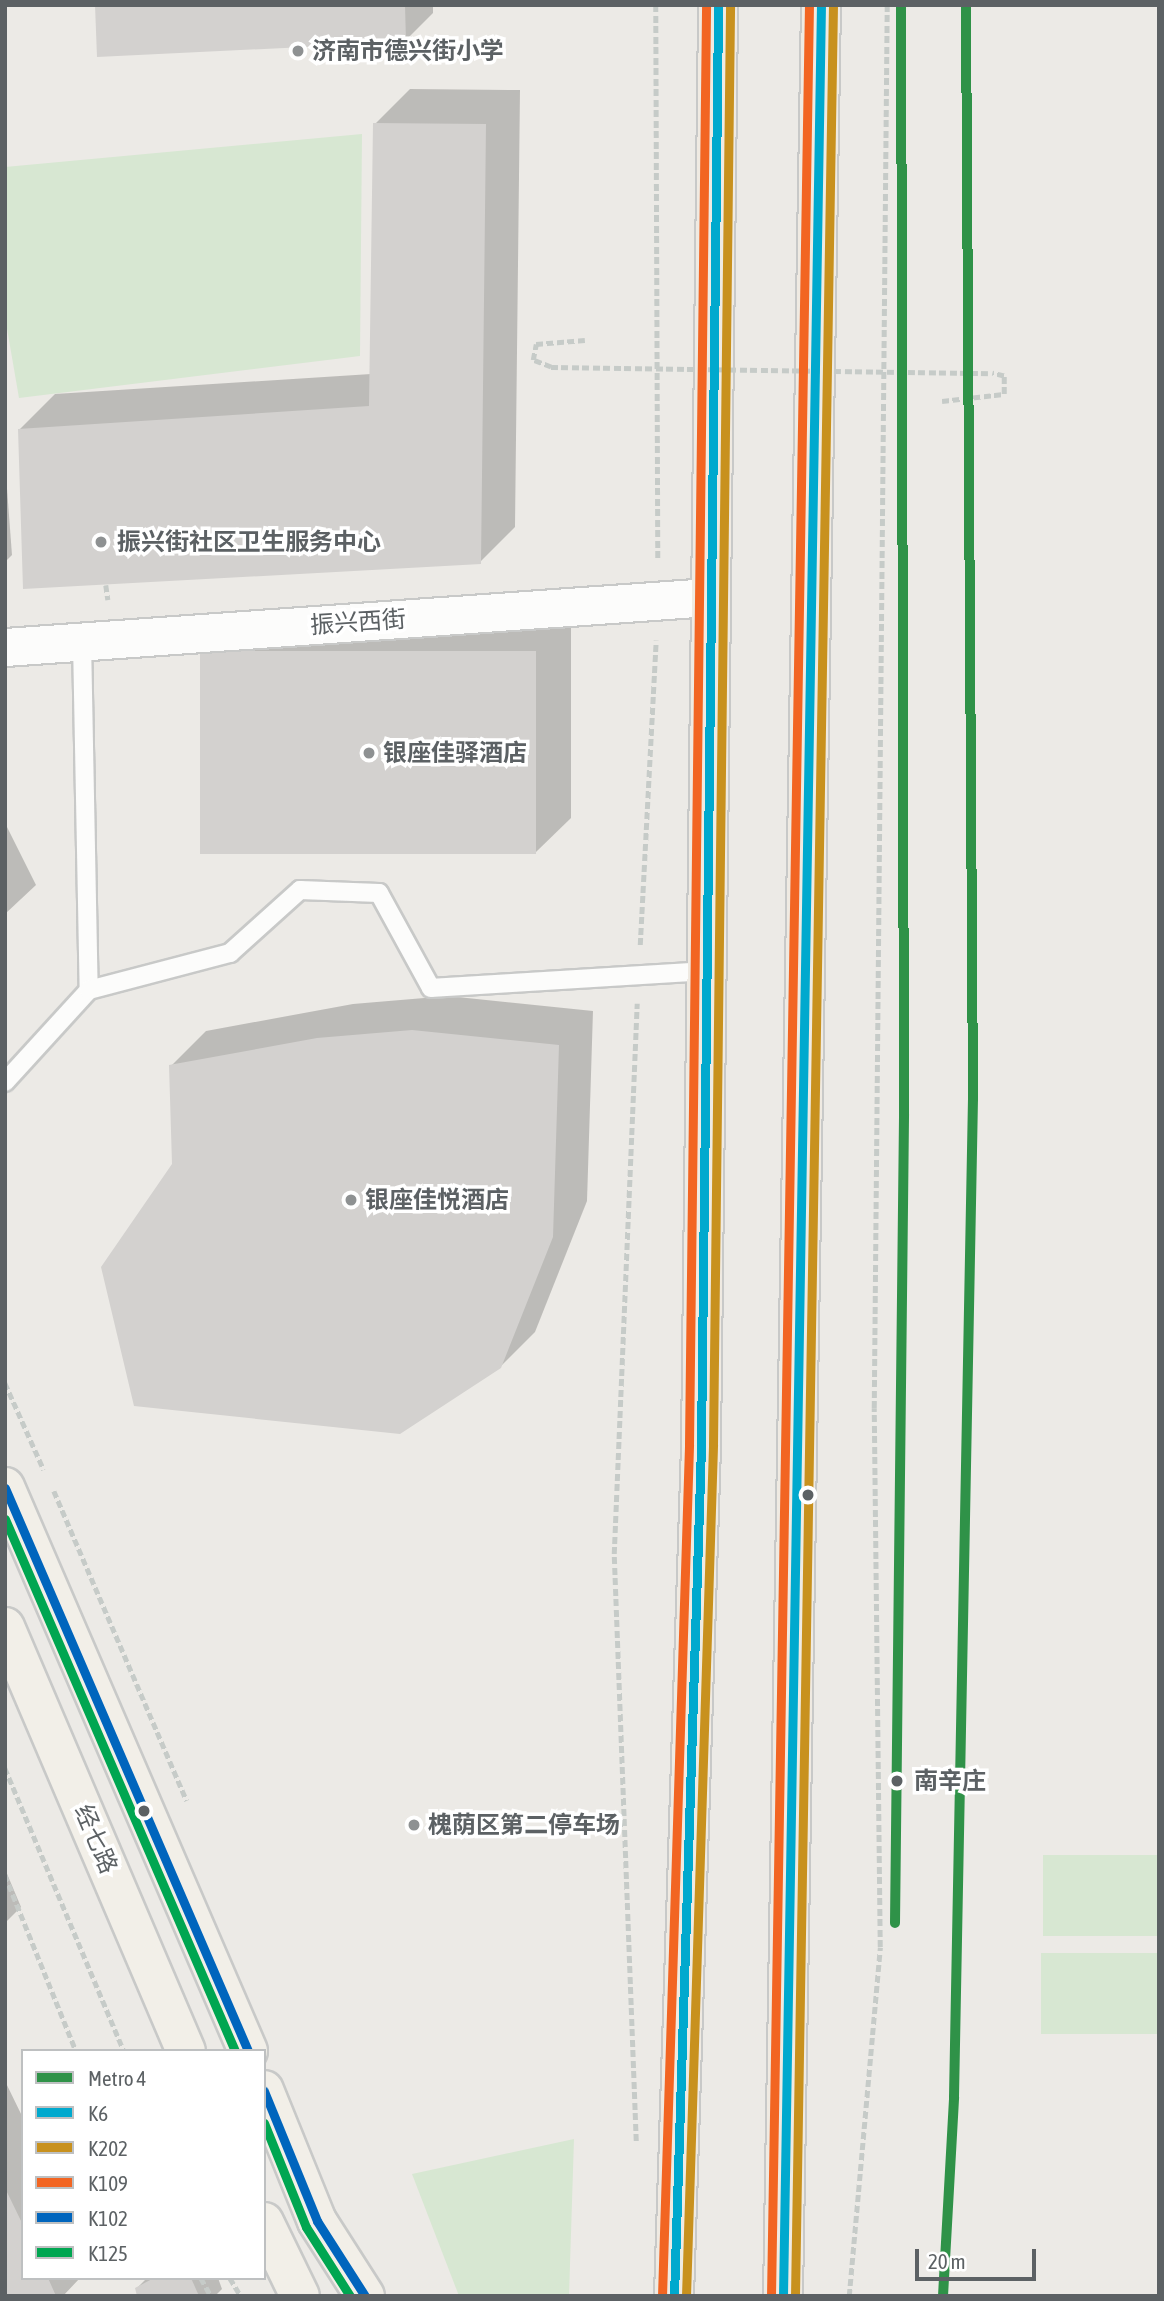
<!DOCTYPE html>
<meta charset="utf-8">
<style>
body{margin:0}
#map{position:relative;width:1164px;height:2301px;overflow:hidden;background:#eceae6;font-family:"Asap Condensed","Noto Sans SC",sans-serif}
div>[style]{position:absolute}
.green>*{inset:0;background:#d7e7d2;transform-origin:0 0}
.shadow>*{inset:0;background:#0003}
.building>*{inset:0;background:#d3d1cf;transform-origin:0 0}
.path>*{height:4.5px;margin-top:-2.25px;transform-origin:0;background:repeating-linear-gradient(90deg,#c6cbc8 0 7px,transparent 0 10.5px)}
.roads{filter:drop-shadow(2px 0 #c8c9c8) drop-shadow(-2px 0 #c8c9c8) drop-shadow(0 2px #c8c9c8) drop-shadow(0 -2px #c8c9c8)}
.lane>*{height:18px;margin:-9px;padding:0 9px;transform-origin:9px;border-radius:9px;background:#fcfcfb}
.street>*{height:37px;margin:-18.5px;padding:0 18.5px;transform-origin:18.5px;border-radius:18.5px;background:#fcfcfb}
.primary>*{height:38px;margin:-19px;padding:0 19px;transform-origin:19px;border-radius:19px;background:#f2efe8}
.highway>*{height:38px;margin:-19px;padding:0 19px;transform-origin:19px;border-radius:19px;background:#efeae2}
.path-bridge>*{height:4.5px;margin-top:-2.25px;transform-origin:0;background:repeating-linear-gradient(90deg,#c6cbc8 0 7px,transparent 0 10.5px)}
.bus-1>*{height:9px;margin:-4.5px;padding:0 4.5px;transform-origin:4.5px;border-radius:4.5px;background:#00a9ce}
.bus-2>*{height:9px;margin:-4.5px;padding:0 4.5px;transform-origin:4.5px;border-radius:4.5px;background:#c8911e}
.bus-3>*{height:9px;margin:-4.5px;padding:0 4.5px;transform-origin:4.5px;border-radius:4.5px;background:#f26522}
.bus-4>*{height:9px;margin:-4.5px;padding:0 4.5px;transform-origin:4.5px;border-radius:4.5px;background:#0065bd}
.bus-5>*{height:9px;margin:-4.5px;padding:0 4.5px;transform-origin:4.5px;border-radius:4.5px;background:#00a651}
.metro-1>*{height:10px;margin:-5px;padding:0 5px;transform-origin:5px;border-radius:5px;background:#2f9248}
.dots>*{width:19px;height:19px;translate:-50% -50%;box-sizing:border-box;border:4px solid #fff;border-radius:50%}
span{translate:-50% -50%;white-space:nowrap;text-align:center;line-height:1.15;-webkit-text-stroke:7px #fff;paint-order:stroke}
.poi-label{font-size:24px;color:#5c6164;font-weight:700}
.left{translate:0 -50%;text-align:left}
.street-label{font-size:24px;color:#5c6164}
.stop-label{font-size:24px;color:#5c6164;font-weight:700}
.frame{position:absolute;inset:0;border:7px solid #5c6164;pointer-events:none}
.legend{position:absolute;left:21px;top:2049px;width:245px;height:231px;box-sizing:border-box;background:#fff;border:2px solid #bec0c1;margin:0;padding:9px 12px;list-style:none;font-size:21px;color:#5c6164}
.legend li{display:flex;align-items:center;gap:14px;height:35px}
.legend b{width:35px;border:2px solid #bec0c1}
.scale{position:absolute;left:915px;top:2249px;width:121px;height:32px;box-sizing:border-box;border:4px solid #5c6164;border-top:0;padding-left:9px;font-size:21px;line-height:24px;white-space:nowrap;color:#5c6164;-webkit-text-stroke:5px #fff;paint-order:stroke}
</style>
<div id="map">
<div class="green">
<i style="clip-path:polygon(362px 134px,360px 356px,19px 398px,5px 317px,5px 167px)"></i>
<i style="left:1159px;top:1855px;width:81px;height:116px;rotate:90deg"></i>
<i style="left:1159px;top:1953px;width:81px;height:118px;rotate:90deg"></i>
<i style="clip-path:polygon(574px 2139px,569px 2296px,459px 2296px,412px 2174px)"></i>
</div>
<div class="shadow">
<i style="clip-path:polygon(97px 5px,433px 5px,433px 13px,406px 40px)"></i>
<i style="clip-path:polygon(410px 89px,520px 90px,515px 527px,480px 562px,20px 429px,55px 394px,371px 374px,375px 124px)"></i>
<i style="clip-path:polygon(5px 462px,12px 555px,5px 562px)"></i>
<i style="clip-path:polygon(571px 616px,571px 818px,536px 852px,202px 652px,237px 617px)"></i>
<i style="clip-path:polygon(5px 823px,36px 885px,5px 914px)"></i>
<i style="clip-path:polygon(448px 996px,593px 1011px,587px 1201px,535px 1332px,500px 1367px,174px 1164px,171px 1066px,206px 1031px,353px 1004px)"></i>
<i style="clip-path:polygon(5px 1869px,21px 1907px,5px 1923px)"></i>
<i style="clip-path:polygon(5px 2081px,23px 2118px,23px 2278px,80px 2278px,63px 2296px,5px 2296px)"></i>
<i style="clip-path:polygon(147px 2278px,218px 2278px,222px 2289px,215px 2296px,139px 2296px,137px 2288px)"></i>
</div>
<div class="building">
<i style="clip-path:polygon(95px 5px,405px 5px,406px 42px,97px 57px)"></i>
<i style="clip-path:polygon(373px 123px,486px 124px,481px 564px,23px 589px,18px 429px,369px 406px)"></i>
<i style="left:536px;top:651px;width:203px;height:336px;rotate:90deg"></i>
<i style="clip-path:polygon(412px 1030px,559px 1045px,553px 1237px,501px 1368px,400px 1434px,134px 1406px,101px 1267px,172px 1164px,169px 1065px,317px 1038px)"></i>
<i style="clip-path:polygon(5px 2188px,23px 2225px,23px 2278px,48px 2278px,56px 2296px,5px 2296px)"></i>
<i style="clip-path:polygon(154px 2278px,191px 2278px,199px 2296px,137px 2296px,135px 2288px)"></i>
</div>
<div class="path">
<i style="left:656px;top:5px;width:556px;rotate:89.79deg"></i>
<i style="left:551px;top:367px;width:19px;rotate:-159deg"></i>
<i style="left:533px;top:360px;width:16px;rotate:-79deg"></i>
<i style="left:536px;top:344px;width:49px;rotate:-4.7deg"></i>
<i style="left:942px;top:401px;width:62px;rotate:-6.4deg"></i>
<i style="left:1004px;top:394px;width:18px;rotate:-90deg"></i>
<i style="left:1004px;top:376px;width:12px;rotate:-166deg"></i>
<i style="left:106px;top:585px;width:15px;rotate:82deg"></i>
<i style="left:640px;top:945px;width:305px;rotate:-87deg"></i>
<i style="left:5px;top:1383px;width:95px;rotate:65.9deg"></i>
<i style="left:54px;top:1491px;width:337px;rotate:66.8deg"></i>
<i style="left:5px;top:1768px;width:307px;rotate:67.2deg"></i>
<i style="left:5px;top:1875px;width:190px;rotate:68deg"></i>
<i style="left:636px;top:2141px;width:587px;rotate:-92.15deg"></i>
<i style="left:614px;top:1554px;width:551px;rotate:-87.61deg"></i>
<i style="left:201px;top:2278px;width:21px;rotate:61deg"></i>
<i style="left:230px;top:2278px;width:21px;rotate:59deg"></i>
<i style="left:849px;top:2296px;width:350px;rotate:-84.9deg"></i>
<i style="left:880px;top:1947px;width:539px;rotate:-90.64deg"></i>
<i style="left:874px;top:1408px;width:1403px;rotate:-89.47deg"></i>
</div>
<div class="roads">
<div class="lane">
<i style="left:82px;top:641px;width:349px;rotate:88.9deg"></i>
<i style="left:5px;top:1082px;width:125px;rotate:-47.6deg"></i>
<i style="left:89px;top:990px;width:146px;rotate:-14.7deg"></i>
<i style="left:230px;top:953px;width:94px;rotate:-42deg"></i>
<i style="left:300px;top:890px;width:79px;rotate:2.2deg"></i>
<i style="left:379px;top:893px;width:108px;rotate:61.3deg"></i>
<i style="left:431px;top:988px;width:276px;rotate:-3.5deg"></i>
</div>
<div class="street">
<i style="left:5px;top:647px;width:707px;rotate:-4.06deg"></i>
</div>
<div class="primary">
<i style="left:5px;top:1487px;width:614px;rotate:66.69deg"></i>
<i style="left:5px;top:1627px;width:461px;rotate:66.9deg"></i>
<i style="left:264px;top:2090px;width:141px;rotate:68deg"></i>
<i style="left:317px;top:2221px;width:89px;rotate:57.4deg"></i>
<i style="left:264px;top:2222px;width:82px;rotate:64.1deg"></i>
</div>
<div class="highway">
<i style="left:674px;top:2296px;width:852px;rotate:-88.18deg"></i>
<i style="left:701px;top:1444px;width:1439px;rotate:-89.32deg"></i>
<i style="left:783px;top:2296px;width:2291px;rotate:-89.05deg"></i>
</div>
</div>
<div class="path-bridge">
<i style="left:551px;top:367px;width:441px;rotate:0.8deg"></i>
</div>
<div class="bus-1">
<i style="left:674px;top:2296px;width:852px;rotate:-88.18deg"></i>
<i style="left:701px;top:1444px;width:1439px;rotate:-89.32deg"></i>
<i style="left:783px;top:2296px;width:2291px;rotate:-89.05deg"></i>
</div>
<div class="bus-2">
<i style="left:686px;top:2296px;width:852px;rotate:-88.18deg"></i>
<i style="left:713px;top:1444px;width:1439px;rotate:-89.32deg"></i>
<i style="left:795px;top:2296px;width:2291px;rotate:-89.05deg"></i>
</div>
<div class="bus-3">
<i style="left:662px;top:2296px;width:852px;rotate:-88.18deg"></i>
<i style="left:689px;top:1444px;width:1439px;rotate:-89.32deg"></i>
<i style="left:771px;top:2296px;width:2291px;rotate:-89.05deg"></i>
</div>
<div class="bus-4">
<i style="left:5px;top:1488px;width:613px;rotate:66.65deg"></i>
<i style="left:264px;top:2091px;width:140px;rotate:67.8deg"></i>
<i style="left:317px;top:2221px;width:89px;rotate:57.4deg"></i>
</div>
<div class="bus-5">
<i style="left:5px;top:1519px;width:580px;rotate:66.62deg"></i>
<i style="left:264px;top:2123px;width:112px;rotate:68deg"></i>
<i style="left:306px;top:2227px;width:82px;rotate:57.5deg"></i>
</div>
<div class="metro-1">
<i style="left:895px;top:1923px;width:809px;rotate:-89.36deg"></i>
<i style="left:904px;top:1114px;width:1109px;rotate:-90.15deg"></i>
<i style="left:943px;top:2296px;width:199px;rotate:-86.8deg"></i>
<i style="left:954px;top:2097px;width:998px;rotate:-88.91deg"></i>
<i style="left:973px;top:1099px;width:1094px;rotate:-90.37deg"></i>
</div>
<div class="dots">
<i style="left:298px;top:51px;background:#8e9192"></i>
<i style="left:101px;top:542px;background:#8e9192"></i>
<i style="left:369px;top:753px;background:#8e9192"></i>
<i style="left:351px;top:1200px;background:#8e9192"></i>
<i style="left:808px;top:1495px;background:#5c6164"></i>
<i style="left:897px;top:1781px;background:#5c6164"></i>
<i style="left:144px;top:1811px;background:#5c6164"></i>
<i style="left:414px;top:1825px;background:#8e9192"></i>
</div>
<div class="poi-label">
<span class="left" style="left:312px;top:51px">济南市德兴街小学</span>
<span class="left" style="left:117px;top:542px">振兴街社区卫生服务中心</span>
<span class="left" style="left:383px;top:753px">银座佳驿酒店</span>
<span class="left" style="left:365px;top:1200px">银座佳悦酒店</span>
<span class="left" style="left:428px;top:1825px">槐荫区第二停车场</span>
</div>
<div class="street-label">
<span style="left:358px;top:622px;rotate:-4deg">振兴西街</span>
<span style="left:96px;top:1839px;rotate:67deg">经七路</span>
</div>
<div class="stop-label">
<span class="left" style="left:914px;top:1781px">南辛庄</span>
</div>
<div class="frame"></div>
<ul class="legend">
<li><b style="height:9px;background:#2f9248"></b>Metro 4</li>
<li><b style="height:9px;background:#00a9ce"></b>K6</li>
<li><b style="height:9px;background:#c8911e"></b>K202</li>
<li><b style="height:9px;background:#f26522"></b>K109</li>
<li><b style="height:9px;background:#0065bd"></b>K102</li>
<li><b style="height:9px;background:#00a651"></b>K125</li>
</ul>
<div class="scale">20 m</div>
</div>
